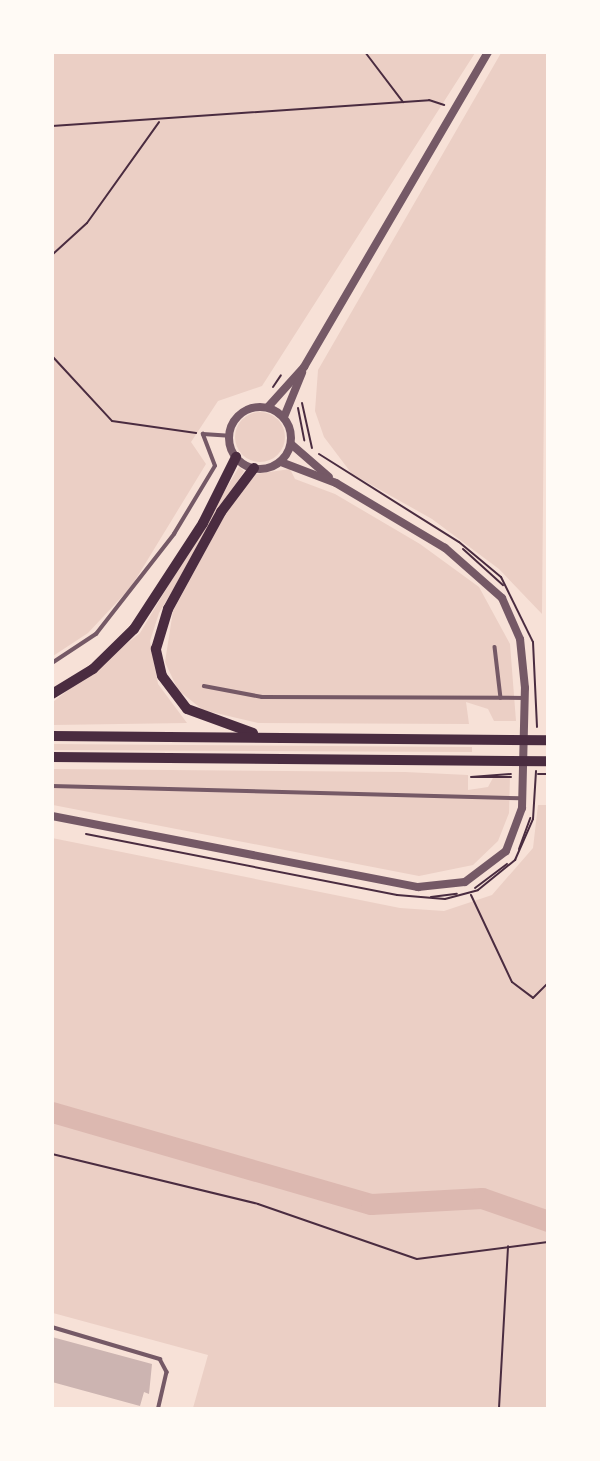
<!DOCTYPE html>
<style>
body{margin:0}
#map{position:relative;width:600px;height:1461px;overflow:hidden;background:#f7e1d7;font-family:"Noto Serif",serif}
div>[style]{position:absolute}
.green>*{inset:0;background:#ebcfc5}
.round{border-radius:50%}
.river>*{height:21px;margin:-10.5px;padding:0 10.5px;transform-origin:10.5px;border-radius:10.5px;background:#dcb8b0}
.building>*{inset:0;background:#ccb4b1}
.path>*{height:2px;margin:-1px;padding:0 1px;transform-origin:1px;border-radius:1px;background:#4a2c40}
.service>*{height:3.5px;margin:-1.75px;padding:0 1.75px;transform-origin:1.75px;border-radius:1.75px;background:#755966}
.tertiary>*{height:8px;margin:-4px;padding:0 4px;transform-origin:4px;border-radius:4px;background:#755966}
.tertiary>.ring{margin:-4px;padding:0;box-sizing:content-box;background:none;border:8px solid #755966;border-radius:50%}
.motorway>*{height:10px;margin:-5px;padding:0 5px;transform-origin:5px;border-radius:5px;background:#4a2c40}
span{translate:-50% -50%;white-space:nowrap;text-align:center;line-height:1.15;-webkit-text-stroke:7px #fffaf5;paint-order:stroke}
.frame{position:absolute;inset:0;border:54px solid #fffaf5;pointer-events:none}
</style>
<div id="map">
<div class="green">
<i style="clip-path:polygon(53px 53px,475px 53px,262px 386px,218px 401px,191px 442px,206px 464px,131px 587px,88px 633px,53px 656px)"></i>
<i style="clip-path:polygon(501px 53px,547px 53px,542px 614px,499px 569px,432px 519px,352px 474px,324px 437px,315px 411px,318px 370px)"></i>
<i class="round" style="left:235px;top:412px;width:50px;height:50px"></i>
<i style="clip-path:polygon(239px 467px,244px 471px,159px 613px,150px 641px,158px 684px,187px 723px,53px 725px,53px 702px,140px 633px)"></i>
<i style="clip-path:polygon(290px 469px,295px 479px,335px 494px,420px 544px,479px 587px,510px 644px,516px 721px,494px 721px,488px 709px,466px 702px,469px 724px,258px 723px,203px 710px,178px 690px,165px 662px,173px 611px,229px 507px,256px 474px)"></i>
<i style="clip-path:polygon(53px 744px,472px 747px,472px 752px,53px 750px)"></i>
<i style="clip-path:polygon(53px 769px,405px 772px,468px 775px,468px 790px,488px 787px,494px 776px,510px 776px,509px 813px,498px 841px,473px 865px,419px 876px,53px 805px)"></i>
<i style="clip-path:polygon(538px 805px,547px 805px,547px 1408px,193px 1408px,208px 1355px,53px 1313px,52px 838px,400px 908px,444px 911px,492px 895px,533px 848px)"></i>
</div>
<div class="river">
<i style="left:52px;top:1112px;width:332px;rotate:16.1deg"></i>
<i style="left:371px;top:1204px;width:111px;rotate:-3.1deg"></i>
<i style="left:482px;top:1198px;width:70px;rotate:19.2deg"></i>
</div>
<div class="building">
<i style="clip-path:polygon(52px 1337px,152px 1364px,149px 1394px,144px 1392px,140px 1406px,52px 1382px)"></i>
</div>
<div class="path">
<i style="left:365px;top:52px;width:63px;rotate:52.8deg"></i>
<i style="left:52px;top:126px;width:378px;rotate:-3.9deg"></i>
<i style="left:429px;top:100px;width:16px;rotate:18deg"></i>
<i style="left:53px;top:254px;width:46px;rotate:-42.4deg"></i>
<i style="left:87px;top:223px;width:124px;rotate:-54.5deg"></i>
<i style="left:52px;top:356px;width:88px;rotate:47.3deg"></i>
<i style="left:112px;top:421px;width:85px;rotate:8.1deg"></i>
<i style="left:273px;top:387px;width:14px;rotate:-56deg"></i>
<i style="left:302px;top:403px;width:46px;rotate:77.5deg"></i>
<i style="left:298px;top:408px;width:33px;rotate:79deg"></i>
<i style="left:319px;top:454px;width:165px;rotate:32.2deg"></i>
<i style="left:459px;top:542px;width:55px;rotate:39.8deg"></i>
<i style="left:501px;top:577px;width:72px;rotate:63.8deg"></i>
<i style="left:533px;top:642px;width:85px;rotate:87.3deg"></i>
<i style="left:463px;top:549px;width:54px;rotate:42deg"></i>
<i style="left:538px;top:774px;width:10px"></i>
<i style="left:471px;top:777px;width:40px;rotate:-4.3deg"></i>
<i style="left:472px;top:777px;width:39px"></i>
<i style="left:86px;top:834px;width:317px;rotate:11.1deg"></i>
<i style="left:397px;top:895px;width:48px;rotate:4.8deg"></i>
<i style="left:445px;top:899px;width:34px;rotate:-15deg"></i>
<i style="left:478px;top:890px;width:48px;rotate:-39deg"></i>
<i style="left:515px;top:860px;width:45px;rotate:-66.3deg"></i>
<i style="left:533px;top:819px;width:48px;rotate:-86.4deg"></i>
<i style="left:519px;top:849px;width:33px;rotate:-70deg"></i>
<i style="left:475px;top:888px;width:40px;rotate:-37deg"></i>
<i style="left:471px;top:895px;width:96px;rotate:64.8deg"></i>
<i style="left:512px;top:982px;width:26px;rotate:37deg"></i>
<i style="left:533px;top:998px;width:21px;rotate:-45deg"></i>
<i style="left:431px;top:897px;width:26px;rotate:-7deg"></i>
<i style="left:52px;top:1154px;width:212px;rotate:13.6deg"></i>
<i style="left:258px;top:1204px;width:168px;rotate:19.1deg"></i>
<i style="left:417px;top:1259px;width:132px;rotate:-7.4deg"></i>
<i style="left:499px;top:1408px;width:162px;rotate:-86.8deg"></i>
</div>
<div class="service">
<i style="left:495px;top:647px;width:51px;rotate:83.3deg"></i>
<i style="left:52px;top:663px;width:53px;rotate:-33.4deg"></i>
<i style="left:96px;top:634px;width:127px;rotate:-52deg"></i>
<i style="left:174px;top:534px;width:79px;rotate:-58.9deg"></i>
<i style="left:215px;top:466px;width:34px;rotate:-111deg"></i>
<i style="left:203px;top:434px;width:26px;rotate:4deg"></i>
<i style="left:204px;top:686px;width:59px;rotate:10.7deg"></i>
<i style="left:262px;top:697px;width:263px;rotate:0.2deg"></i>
<i style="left:52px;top:786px;width:468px;rotate:1.5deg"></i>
<i style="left:52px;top:1327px;width:113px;rotate:16.5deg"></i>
<i style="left:160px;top:1359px;width:15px;rotate:62deg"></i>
<i style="left:167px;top:1372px;width:37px;rotate:103deg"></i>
</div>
<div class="tertiary">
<i class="ring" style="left:229px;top:407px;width:54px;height:54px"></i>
<i style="left:268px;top:407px;width:54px;rotate:-48deg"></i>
<i style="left:304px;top:367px;width:365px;rotate:-59.7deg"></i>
<i style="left:284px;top:417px;width:48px;rotate:-67.8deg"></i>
<i style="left:291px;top:444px;width:50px;rotate:41deg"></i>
<i style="left:52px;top:816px;width:373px;rotate:11deg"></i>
<i style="left:418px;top:887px;width:47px;rotate:-6.1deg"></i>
<i style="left:465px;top:882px;width:51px;rotate:-37.1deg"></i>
<i style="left:506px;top:851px;width:46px;rotate:-69.6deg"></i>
<i style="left:522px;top:808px;width:120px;rotate:-88.6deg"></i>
<i style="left:525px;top:688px;width:49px;rotate:-95.8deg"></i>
<i style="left:520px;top:639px;width:45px;rotate:-113.7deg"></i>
<i style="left:502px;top:598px;width:76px;rotate:-138.7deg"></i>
<i style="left:445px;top:548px;width:127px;rotate:-149.2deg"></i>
<i style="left:336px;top:483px;width:59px;rotate:-159.1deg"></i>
</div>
<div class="motorway">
<i style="left:52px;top:694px;width:48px;rotate:-31.4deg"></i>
<i style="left:93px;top:669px;width:57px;rotate:-44.3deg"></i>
<i style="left:134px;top:629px;width:126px;rotate:-56.9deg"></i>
<i style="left:203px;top:523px;width:74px;rotate:-63.4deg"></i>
<i style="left:253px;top:733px;width:70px;rotate:-160deg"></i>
<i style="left:187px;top:709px;width:41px;rotate:-127.1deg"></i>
<i style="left:162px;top:676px;width:28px;rotate:-103deg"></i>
<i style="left:156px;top:649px;width:42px;rotate:-73.3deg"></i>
<i style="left:168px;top:609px;width:111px;rotate:-61.3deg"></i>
<i style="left:221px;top:512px;width:55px;rotate:-53.1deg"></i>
<i style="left:52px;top:736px;width:496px;rotate:0.5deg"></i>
<i style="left:52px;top:757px;width:496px;rotate:0.5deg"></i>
</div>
<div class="frame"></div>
</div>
